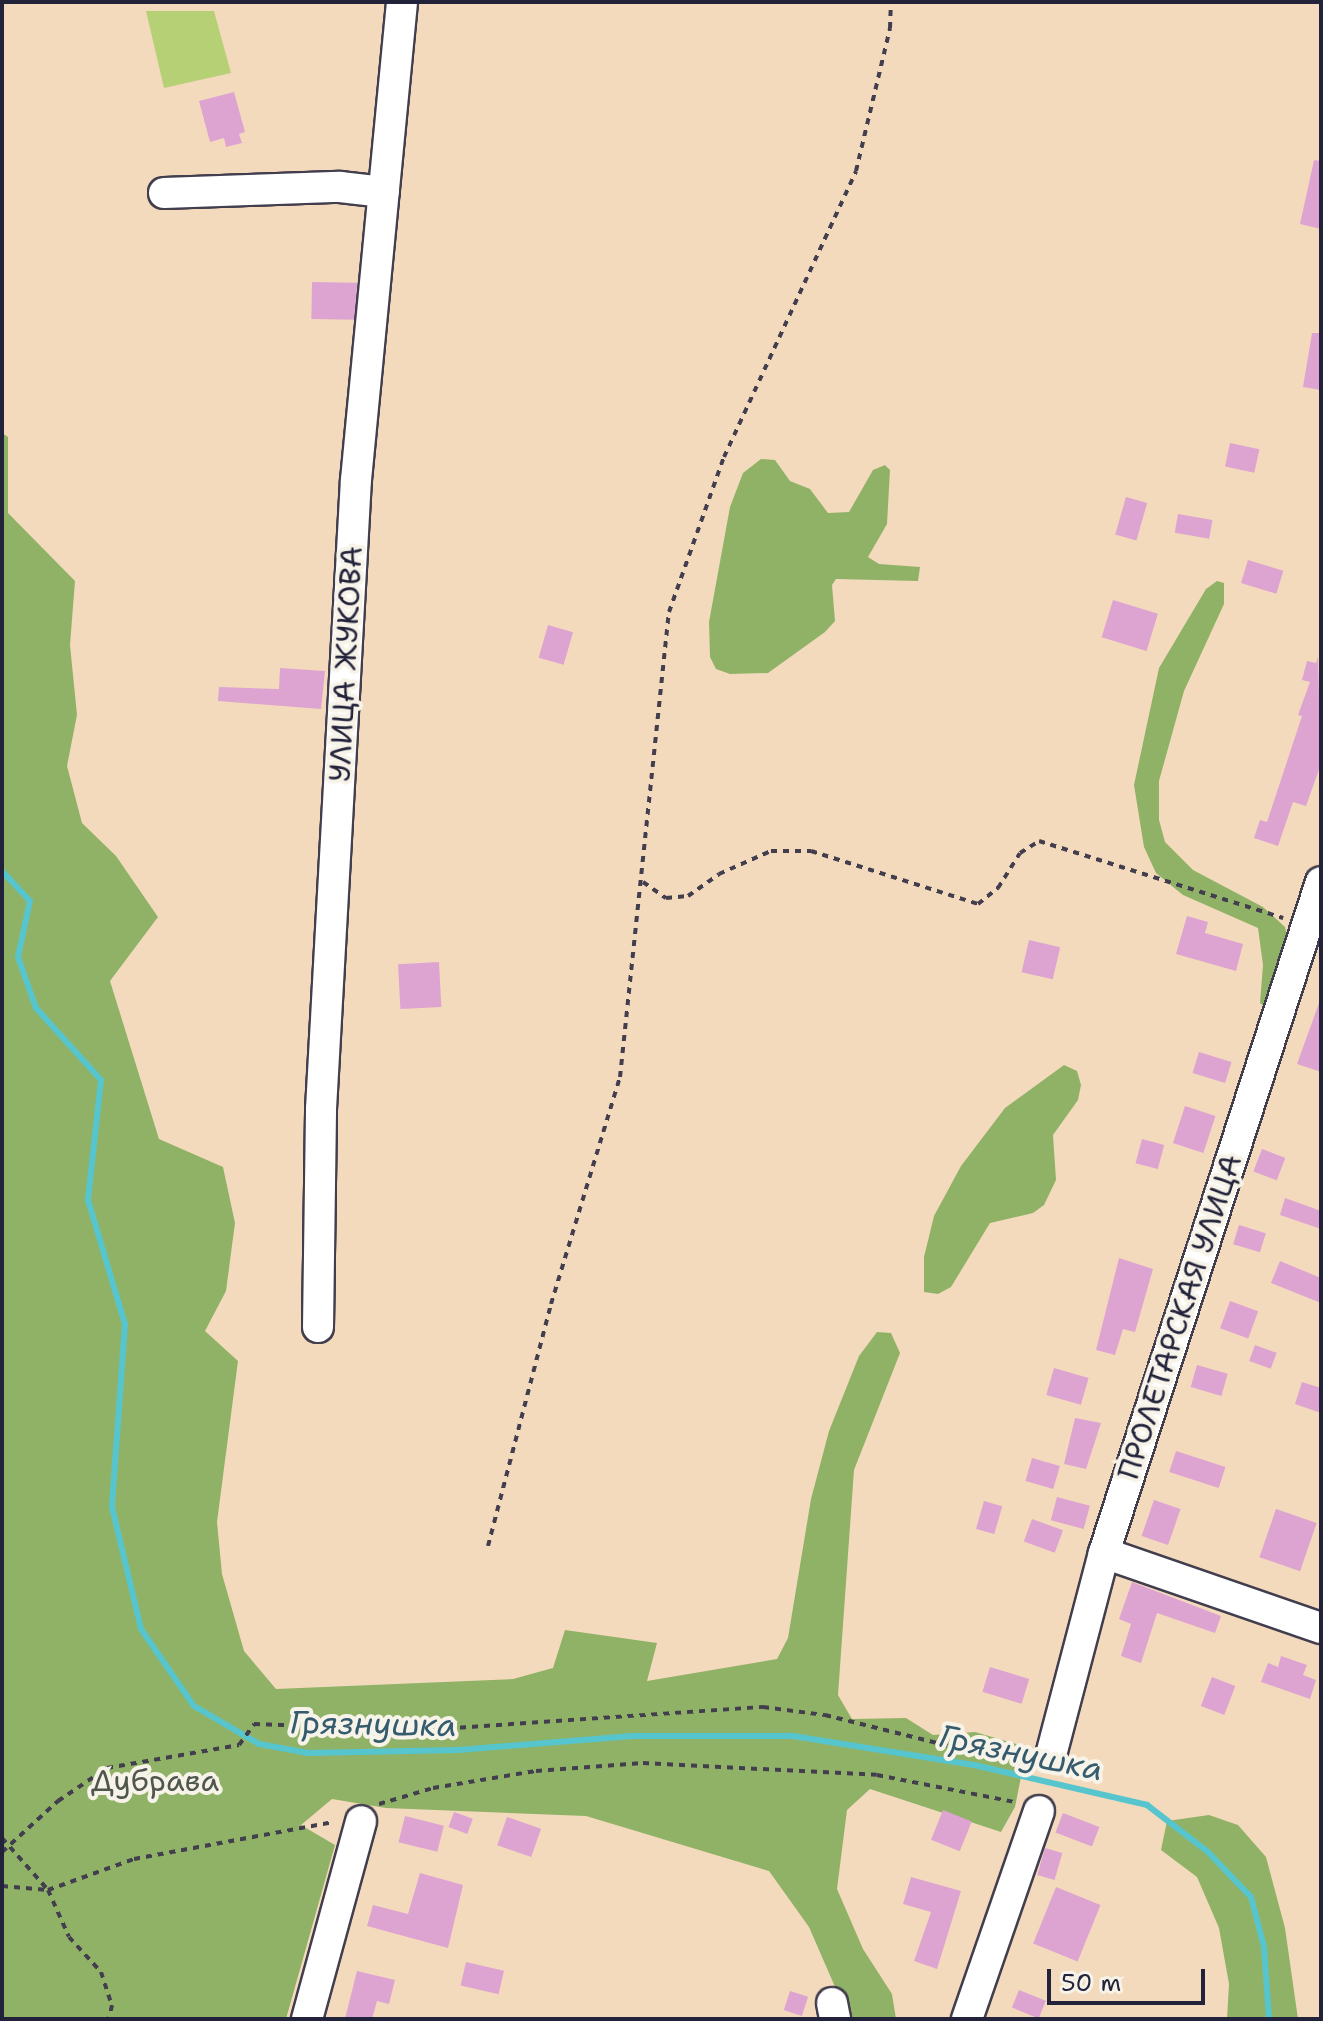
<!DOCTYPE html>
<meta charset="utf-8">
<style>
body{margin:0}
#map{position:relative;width:1323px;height:2021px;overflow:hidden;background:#f4dabc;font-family:"Shantell Sans",sans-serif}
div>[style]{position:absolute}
.green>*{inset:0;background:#b6d076}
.forest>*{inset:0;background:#90b267}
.stream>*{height:6px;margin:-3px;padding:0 3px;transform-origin:3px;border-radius:3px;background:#57c5ce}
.building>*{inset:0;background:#dda4d2;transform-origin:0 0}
.path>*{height:4px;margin-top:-2px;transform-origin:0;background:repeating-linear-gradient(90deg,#423e4e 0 6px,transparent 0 12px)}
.roads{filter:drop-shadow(2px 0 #423e4e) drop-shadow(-2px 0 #423e4e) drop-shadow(0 2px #423e4e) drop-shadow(0 -2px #423e4e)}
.minor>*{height:30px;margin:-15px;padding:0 15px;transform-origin:15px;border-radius:15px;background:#fff}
span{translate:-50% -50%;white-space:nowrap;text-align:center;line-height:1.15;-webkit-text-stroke:8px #f7f3e8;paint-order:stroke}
.street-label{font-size:30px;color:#22223b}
.park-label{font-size:30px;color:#4e564d}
.water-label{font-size:32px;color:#355b6e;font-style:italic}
.frame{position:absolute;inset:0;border:4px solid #22223b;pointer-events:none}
.scale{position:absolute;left:1047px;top:1969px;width:158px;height:36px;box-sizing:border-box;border:4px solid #22223b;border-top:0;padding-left:10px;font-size:24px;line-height:28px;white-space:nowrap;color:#22223b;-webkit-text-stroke:6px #f7f3e8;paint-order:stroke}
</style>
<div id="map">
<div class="green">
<i style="clip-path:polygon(146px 11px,214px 11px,231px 73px,164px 88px)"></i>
</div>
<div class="forest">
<i style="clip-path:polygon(2px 433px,8px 437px,8px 513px,75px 581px,70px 645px,77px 715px,67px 766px,82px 823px,116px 856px,158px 917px,110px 981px,159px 1139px,223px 1167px,235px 1223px,226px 1291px,205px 1331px,238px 1361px,217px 1522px,222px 1574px,244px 1651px,276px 1689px,513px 1679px,553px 1668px,565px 1630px,657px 1643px,647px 1681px,777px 1659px,788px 1638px,811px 1499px,829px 1431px,859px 1356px,877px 1332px,891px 1333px,900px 1353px,854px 1470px,838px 1695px,852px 1719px,906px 1718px,933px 1735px,975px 1732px,1027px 1747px,1015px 1807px,1001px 1832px,870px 1789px,847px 1810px,837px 1889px,863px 1949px,892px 1994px,896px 2019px,849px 2019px,809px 1927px,769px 1871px,586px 1816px,386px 1808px,332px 1799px,301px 1825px,335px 1845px,286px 2019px,2px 2019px)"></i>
<i style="clip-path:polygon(761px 459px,775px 460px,790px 481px,810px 489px,828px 513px,849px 512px,873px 470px,885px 465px,890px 470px,887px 524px,868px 557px,879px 564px,920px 567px,918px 581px,836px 579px,832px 585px,835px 621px,825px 632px,768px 673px,730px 674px,716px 669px,710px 657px,709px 622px,730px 507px,743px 473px)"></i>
<i style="clip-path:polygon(1217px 581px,1224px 583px,1224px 604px,1184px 691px,1159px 781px,1159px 820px,1165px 842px,1193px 870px,1263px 907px,1285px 927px,1288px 940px,1265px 1007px,1260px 1003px,1263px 965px,1258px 928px,1183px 895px,1156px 873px,1144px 847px,1134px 785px,1159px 668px,1206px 589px)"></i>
<i style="clip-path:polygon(1064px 1065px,1077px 1071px,1081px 1085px,1078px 1100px,1053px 1135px,1056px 1180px,1044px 1205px,1033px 1213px,990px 1223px,951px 1287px,938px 1294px,924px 1292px,924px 1257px,934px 1216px,961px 1166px,1005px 1108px)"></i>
<i style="clip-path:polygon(1209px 1815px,1238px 1825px,1266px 1857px,1285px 1928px,1298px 2019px,1227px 2019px,1229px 1984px,1219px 1928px,1197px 1877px,1161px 1850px,1167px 1821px)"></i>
</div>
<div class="stream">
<i style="left:2px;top:871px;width:41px;rotate:47deg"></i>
<i style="left:30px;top:901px;width:57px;rotate:102.1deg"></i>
<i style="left:18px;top:957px;width:54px;rotate:70.6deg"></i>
<i style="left:36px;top:1008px;width:97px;rotate:47.9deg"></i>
<i style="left:101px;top:1080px;width:121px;rotate:96.2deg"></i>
<i style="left:88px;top:1200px;width:129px;rotate:73.4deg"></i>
<i style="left:125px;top:1324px;width:183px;rotate:94.1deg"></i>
<i style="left:112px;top:1507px;width:125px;rotate:76.6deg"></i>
<i style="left:141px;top:1629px;width:93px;rotate:55.5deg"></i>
<i style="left:194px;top:1706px;width:75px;rotate:30.3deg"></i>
<i style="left:259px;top:1744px;width:50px;rotate:10.4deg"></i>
<i style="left:308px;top:1753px;width:150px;rotate:-1.1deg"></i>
<i style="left:458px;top:1750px;width:175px;rotate:-4.6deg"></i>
<i style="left:632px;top:1736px;width:161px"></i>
<i style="left:793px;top:1736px;width:183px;rotate:9.1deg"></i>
<i style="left:974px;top:1765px;width:178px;rotate:13deg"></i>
<i style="left:1147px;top:1805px;width:77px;rotate:37.6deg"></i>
<i style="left:1208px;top:1852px;width:62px;rotate:46.3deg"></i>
<i style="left:1251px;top:1897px;width:52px;rotate:75.4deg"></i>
<i style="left:1264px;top:1947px;width:72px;rotate:86deg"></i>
</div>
<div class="building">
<i style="clip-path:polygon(234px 92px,245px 132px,239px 134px,242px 143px,226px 147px,224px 138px,210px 142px,199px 101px)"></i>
<i style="clip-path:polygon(1314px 160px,1321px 161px,1321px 229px,1300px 224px)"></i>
<i style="left:312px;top:282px;width:45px;height:37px;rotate:1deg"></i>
<i style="clip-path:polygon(1312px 333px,1321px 333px,1321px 390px,1303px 387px)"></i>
<i style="left:1230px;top:443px;width:30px;height:24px;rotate:12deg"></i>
<i style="left:1126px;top:497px;width:22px;height:39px;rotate:16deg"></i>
<i style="left:1178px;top:514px;width:35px;height:19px;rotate:10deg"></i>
<i style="left:1248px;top:560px;width:37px;height:24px;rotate:17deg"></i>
<i style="left:1113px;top:600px;width:47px;height:39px;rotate:17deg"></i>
<i style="left:548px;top:625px;width:26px;height:34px;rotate:16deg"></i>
<i style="clip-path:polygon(1318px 657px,1321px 764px,1306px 806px,1293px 802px,1278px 846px,1254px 838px,1260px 820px,1267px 822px,1302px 716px,1298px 715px,1310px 682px,1302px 680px,1307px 661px,1316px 663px)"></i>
<i style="clip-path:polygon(280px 668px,325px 671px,321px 709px,218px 701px,219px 687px,279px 689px)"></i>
<i style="clip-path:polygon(1187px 916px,1208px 922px,1205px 933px,1243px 944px,1236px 971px,1176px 954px)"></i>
<i style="left:1029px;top:940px;width:32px;height:33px;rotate:13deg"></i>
<i style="left:439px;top:962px;width:45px;height:41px;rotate:87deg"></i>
<i style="clip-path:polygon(1319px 1003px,1321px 1003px,1321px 1072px,1297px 1064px)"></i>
<i style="left:1199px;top:1052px;width:34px;height:22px;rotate:17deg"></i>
<i style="left:1185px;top:1106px;width:32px;height:39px;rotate:18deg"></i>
<i style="left:1142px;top:1139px;width:23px;height:25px;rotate:15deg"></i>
<i style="left:1262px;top:1149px;width:25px;height:24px;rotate:21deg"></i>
<i style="clip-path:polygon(1285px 1198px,1321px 1211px,1321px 1229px,1280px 1215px)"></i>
<i style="left:1239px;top:1225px;width:28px;height:20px;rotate:17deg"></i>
<i style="clip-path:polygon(1119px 1258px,1153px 1269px,1135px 1332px,1123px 1329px,1115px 1355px,1096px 1350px)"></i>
<i style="clip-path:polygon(1280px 1261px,1321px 1278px,1321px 1303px,1271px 1283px)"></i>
<i style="left:1230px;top:1301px;width:30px;height:29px;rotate:20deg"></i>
<i style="left:1255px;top:1345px;width:23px;height:17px;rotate:20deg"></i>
<i style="left:1197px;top:1365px;width:32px;height:23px;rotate:16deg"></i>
<i style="left:1054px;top:1368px;width:36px;height:28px;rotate:16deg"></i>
<i style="clip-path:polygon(1302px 1382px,1321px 1388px,1321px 1413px,1295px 1404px)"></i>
<i style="clip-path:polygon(1075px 1418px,1101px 1423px,1086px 1469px,1064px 1464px)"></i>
<i style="left:1176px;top:1451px;width:52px;height:22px;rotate:18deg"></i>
<i style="left:1032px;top:1458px;width:29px;height:24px;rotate:16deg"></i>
<i style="left:1057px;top:1497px;width:34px;height:24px;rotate:15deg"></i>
<i style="left:1154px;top:1500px;width:28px;height:38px;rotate:19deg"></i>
<i style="left:984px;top:1501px;width:19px;height:29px;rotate:16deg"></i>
<i style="left:1276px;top:1509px;width:43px;height:51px;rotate:19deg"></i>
<i style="left:1032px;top:1519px;width:33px;height:24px;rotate:20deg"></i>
<i style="clip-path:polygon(1132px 1582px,1221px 1616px,1215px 1633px,1157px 1613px,1141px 1663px,1121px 1656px,1131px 1624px,1119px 1619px)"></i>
<i style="clip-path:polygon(1281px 1656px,1307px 1665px,1303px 1675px,1316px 1680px,1310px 1699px,1261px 1682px,1268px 1663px,1278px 1667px)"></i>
<i style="left:990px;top:1667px;width:41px;height:26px;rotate:17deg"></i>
<i style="left:1212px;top:1677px;width:25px;height:31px;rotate:21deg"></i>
<i style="left:943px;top:1810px;width:31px;height:32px;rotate:22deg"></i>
<i style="left:454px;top:1812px;width:20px;height:16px;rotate:20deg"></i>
<i style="left:1063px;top:1813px;width:39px;height:21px;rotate:21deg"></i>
<i style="left:405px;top:1816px;width:40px;height:27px;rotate:14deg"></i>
<i style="left:507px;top:1817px;width:36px;height:30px;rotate:19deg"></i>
<i style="left:1045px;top:1848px;width:18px;height:28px;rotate:16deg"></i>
<i style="clip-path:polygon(420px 1873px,463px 1885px,448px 1948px,367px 1926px,373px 1905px,408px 1914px)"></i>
<i style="clip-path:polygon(911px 1877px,961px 1891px,937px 1969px,914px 1961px,931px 1912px,903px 1904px)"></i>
<i style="left:1056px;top:1887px;width:48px;height:61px;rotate:22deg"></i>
<i style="left:466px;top:1962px;width:39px;height:24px;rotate:13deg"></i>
<i style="clip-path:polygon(357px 1971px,395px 1980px,389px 2004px,377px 2001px,372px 2019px,345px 2019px)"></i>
<i style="left:1019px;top:1990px;width:29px;height:19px;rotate:22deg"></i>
<i style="left:790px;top:1991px;width:19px;height:20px;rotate:18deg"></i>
</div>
<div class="path">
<i style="left:643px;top:882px;width:28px;rotate:35deg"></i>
<i style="left:666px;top:898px;width:22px;rotate:-5deg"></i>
<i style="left:688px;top:896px;width:38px;rotate:-35deg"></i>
<i style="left:719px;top:874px;width:57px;rotate:-23.9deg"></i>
<i style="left:771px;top:851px;width:40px"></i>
<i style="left:811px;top:851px;width:175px;rotate:17.6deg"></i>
<i style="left:978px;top:904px;width:26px;rotate:-39deg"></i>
<i style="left:998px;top:888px;width:41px;rotate:-57.8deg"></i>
<i style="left:1020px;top:853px;width:22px;rotate:-32deg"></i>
<i style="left:1039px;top:841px;width:256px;rotate:17.5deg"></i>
<i style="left:488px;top:1546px;width:250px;rotate:-75.4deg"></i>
<i style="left:551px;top:1304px;width:237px;rotate:-73.1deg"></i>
<i style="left:620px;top:1077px;width:468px;rotate:-84deg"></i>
<i style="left:669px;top:612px;width:164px;rotate:-70.5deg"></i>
<i style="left:724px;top:457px;width:315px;rotate:-65.2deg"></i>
<i style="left:856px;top:171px;width:147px;rotate:-76.6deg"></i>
<i style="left:890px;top:28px;width:26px;rotate:-88deg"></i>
<i style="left:379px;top:1804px;width:56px;rotate:-16.5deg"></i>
<i style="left:433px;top:1788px;width:104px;rotate:-9.4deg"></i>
<i style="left:536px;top:1771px;width:107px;rotate:-4.3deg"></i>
<i style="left:643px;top:1763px;width:234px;rotate:2.9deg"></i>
<i style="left:877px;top:1775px;width:141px;rotate:11.1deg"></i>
<i style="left:2px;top:1838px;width:69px;rotate:48.5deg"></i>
<i style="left:48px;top:1890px;width:51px;rotate:65.9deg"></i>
<i style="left:69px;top:1937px;width:47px;rotate:47.6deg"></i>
<i style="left:101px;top:1972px;width:35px;rotate:72deg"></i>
<i style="left:112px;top:2005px;width:14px;rotate:102deg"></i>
<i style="left:2px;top:1852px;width:76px;rotate:-42.3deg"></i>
<i style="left:58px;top:1801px;width:59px;rotate:-34deg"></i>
<i style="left:107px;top:1768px;width:134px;rotate:-9.9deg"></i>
<i style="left:239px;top:1745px;width:26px;rotate:-54deg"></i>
<i style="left:254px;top:1724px;width:170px;rotate:2deg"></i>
<i style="left:424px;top:1730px;width:340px;rotate:-3.9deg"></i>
<i style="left:763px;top:1707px;width:63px;rotate:7.4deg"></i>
<i style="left:825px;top:1715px;width:128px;rotate:14deg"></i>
<i style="left:949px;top:1746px;width:78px;rotate:7.4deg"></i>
<i style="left:2px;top:1886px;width:46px;rotate:5deg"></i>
<i style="left:48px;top:1890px;width:91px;rotate:-19.8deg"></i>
<i style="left:134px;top:1859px;width:203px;rotate:-10.5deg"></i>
</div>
<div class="roads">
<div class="minor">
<i style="left:164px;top:193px;width:176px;rotate:-2deg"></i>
<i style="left:340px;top:187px;width:44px;rotate:6.5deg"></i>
<i style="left:318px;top:1327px;width:218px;rotate:-89.2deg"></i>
<i style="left:321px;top:1109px;width:630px;rotate:-86.82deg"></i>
<i style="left:356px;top:480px;width:480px;rotate:-84.5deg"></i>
<i style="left:1104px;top:1553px;width:230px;rotate:19.1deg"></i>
<i style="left:1051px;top:1755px;width:209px;rotate:-75.3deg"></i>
<i style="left:1104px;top:1553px;width:705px;rotate:-72.08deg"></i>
<i style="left:832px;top:2003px;width:16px;rotate:79deg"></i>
<i style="left:307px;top:2019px;width:205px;rotate:-74.7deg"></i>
<i style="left:967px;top:2019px;width:220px;rotate:-70.9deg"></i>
</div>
</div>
<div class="street-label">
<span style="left:346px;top:664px;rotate:-87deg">УЛИЦА ЖУКОВА</span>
<span style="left:1180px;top:1317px;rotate:-72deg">ПРОЛЕТАРСКАЯ УЛИЦА</span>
</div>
<div class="park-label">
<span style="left:155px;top:1781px">Дубрава</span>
</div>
<div class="water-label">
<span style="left:373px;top:1724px;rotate:1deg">Грязнушка</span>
<span style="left:1021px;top:1753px;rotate:12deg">Грязнушка</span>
</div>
<div class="frame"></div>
<div class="scale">50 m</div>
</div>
